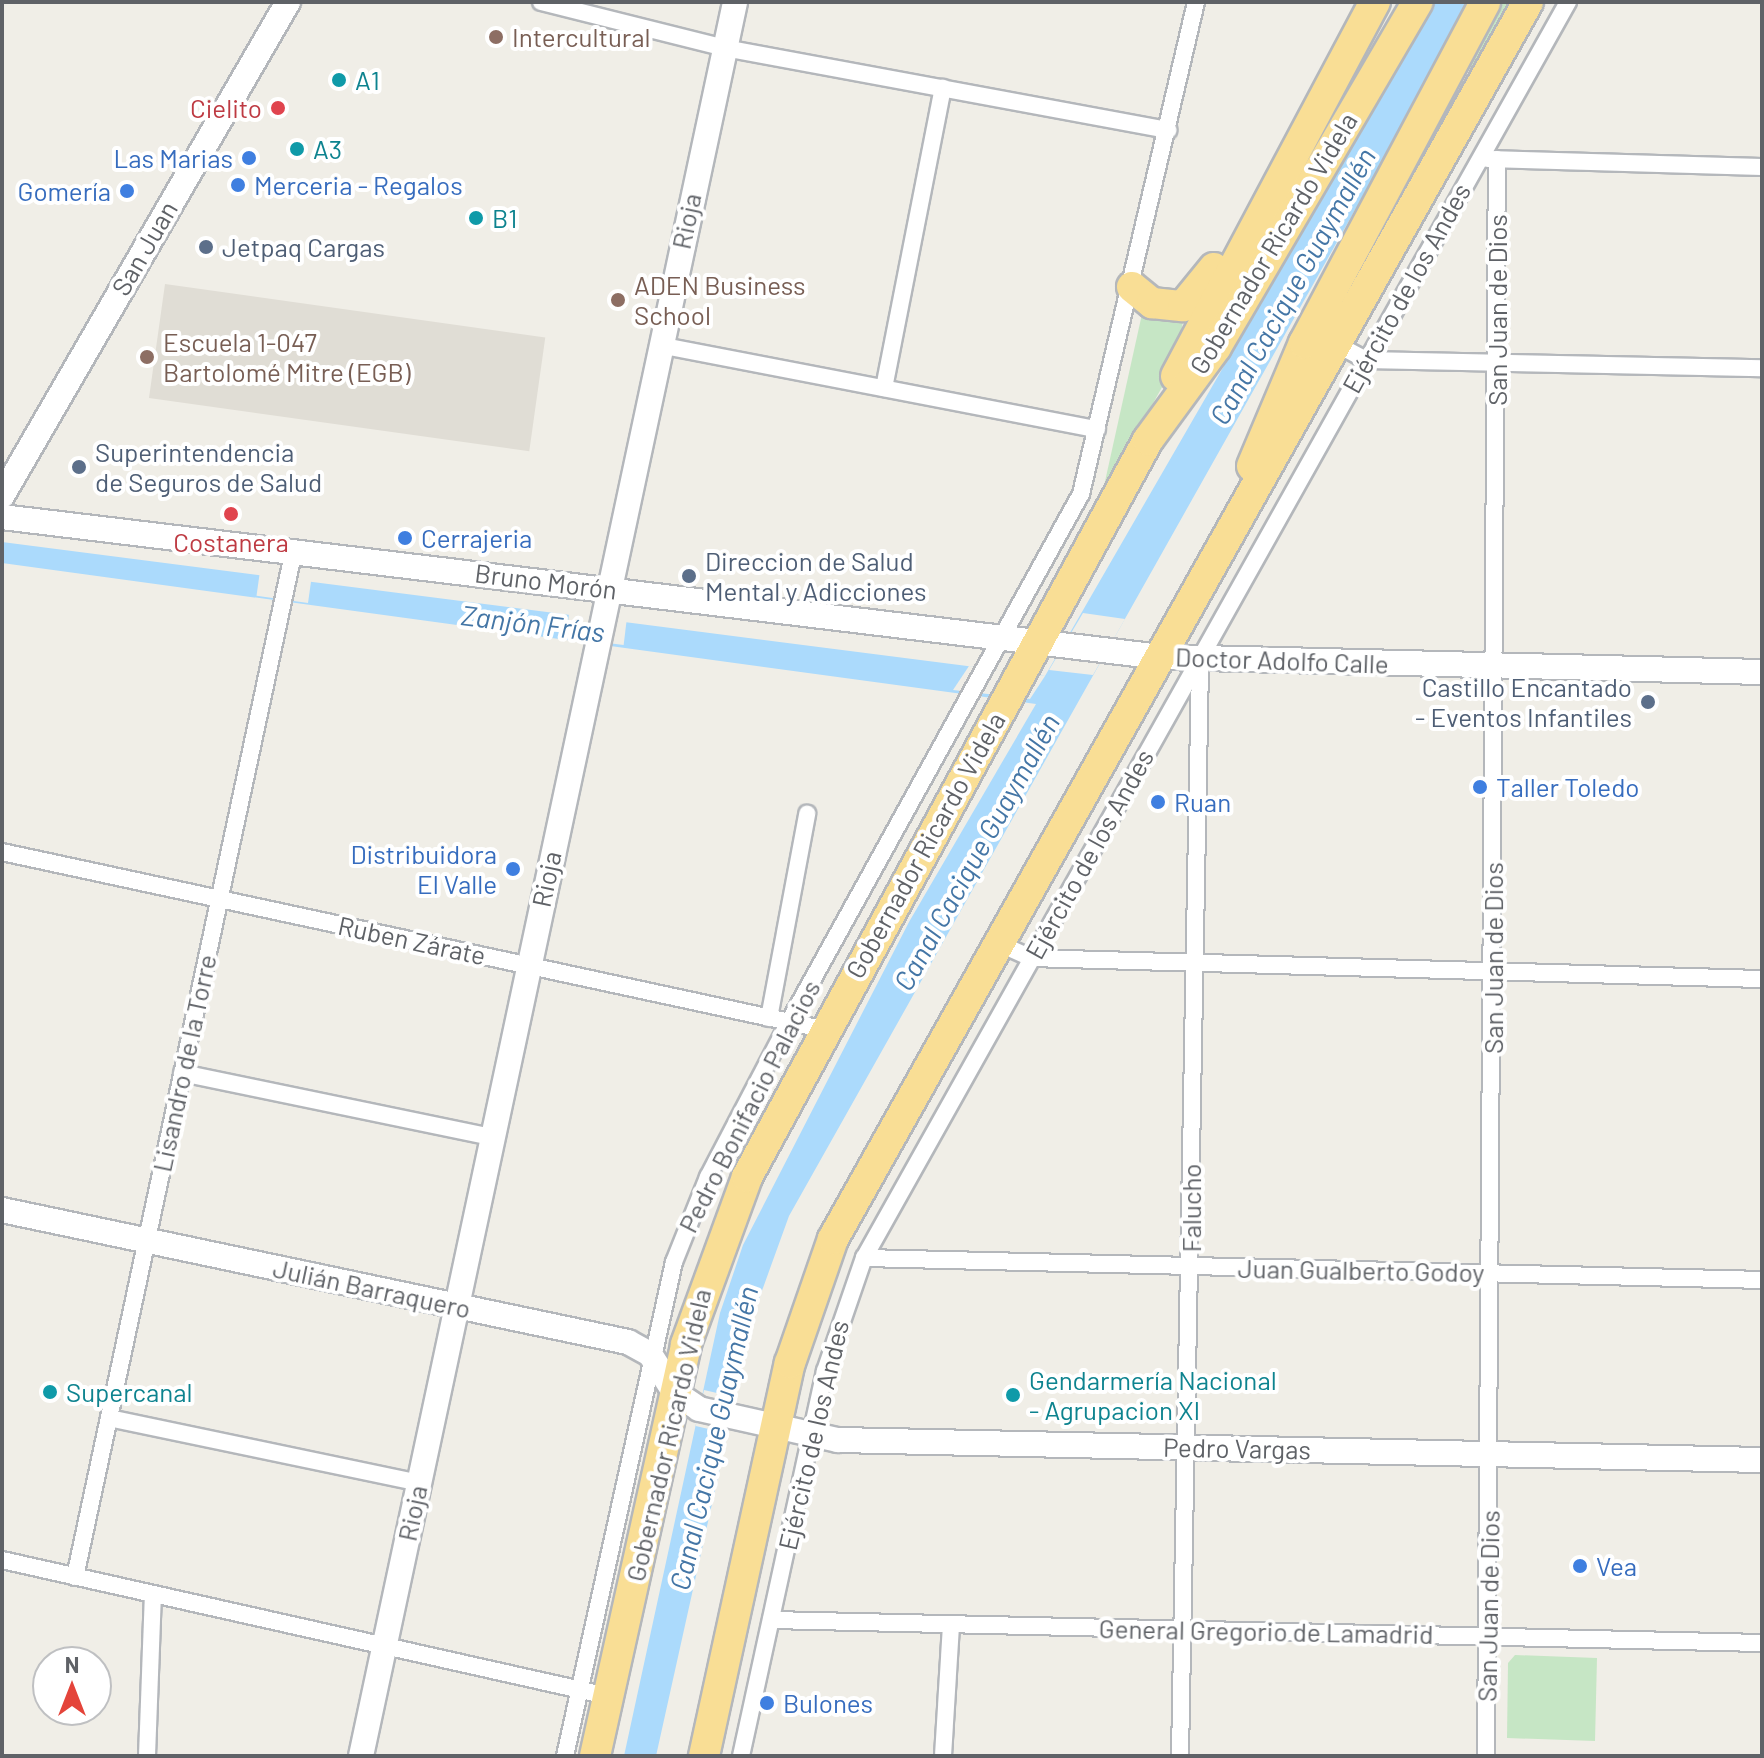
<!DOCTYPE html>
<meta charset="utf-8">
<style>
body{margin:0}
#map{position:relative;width:1764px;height:1758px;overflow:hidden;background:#f0eee7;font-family:Barlow,sans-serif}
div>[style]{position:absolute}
.education>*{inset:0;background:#e0ddd5;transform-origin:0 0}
.green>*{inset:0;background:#c6e6c5}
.water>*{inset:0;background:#abdafc}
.pier>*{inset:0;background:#f0eee7;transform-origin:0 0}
.roads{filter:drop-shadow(2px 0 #b4b7bb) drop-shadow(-2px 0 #b4b7bb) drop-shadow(0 2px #b4b7bb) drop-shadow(0 -2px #b4b7bb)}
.street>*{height:16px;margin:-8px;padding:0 8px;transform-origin:8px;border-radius:8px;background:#fff}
.secondary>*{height:24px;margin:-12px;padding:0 12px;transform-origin:12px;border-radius:12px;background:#fff}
.highway>*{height:30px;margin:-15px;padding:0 15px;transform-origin:15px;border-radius:15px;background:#f9de95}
.dots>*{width:22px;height:22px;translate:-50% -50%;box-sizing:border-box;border:4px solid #fff;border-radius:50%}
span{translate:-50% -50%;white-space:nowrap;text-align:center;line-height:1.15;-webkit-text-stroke:8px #fff;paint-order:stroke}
.education-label{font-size:26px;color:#785e54}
.left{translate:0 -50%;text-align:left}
.culture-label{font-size:26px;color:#0d838f}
.health-label{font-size:26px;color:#be3a42}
.right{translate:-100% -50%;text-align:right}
.shop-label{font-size:26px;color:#366cbe}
.street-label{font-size:26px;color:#5f6267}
.service-label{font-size:26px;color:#4e5e75}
.water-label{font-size:28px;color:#4476a6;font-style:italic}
.frame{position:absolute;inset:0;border:4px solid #5f6267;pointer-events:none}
.north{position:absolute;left:32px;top:1646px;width:80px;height:80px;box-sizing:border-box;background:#fff;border:2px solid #bfc0c2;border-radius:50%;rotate:0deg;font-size:22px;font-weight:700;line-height:32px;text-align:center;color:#5f6267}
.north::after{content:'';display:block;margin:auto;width:28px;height:36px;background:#e4443a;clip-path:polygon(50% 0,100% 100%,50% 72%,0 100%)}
</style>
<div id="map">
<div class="education">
<i style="left:165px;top:284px;width:384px;height:115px;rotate:8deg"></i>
</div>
<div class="green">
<i style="clip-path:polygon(1494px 2px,1516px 2px,1465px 82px)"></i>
<i style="clip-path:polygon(1142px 314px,1183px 321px,1176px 362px,1102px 495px)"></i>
<i style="clip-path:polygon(1515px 1655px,1597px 1658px,1595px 1741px,1507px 1738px,1508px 1663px)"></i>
</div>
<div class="water">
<i style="clip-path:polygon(1434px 2px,1472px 2px,789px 1216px,755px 1310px,656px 1756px,624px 1756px,720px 1313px,743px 1245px,909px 922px,1036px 704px,2px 563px,2px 542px,1045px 676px)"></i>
</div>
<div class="pier">
<i style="left:260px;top:571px;width:52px;height:25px;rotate:8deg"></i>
<i style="clip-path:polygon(1083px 613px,1125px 619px,1093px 675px,1049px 670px)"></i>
<i style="left:569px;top:614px;width:58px;height:24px;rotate:7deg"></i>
<i style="clip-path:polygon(969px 666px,1045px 676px,1030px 699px,953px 690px)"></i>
<i style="left:704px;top:1390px;width:32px;height:37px;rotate:13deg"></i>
</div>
<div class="roads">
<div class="street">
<i style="left:541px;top:2px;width:190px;rotate:14deg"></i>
<i style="left:725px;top:48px;width:451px;rotate:10.5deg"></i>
<i style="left:1488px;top:159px;width:274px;rotate:1.7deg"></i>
<i style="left:659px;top:345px;width:446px;rotate:10.9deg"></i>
<i style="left:1338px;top:345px;width:32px;rotate:28deg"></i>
<i style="left:1366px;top:360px;width:396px;rotate:1.2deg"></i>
<i style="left:884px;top:388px;width:306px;rotate:-78.9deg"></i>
<i style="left:2px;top:852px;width:839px;rotate:12.18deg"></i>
<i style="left:1000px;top:944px;width:34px;rotate:24deg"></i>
<i style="left:1031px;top:958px;width:731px;rotate:1.65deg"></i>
<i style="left:769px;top:1018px;width:208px;rotate:-79.4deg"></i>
<i style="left:182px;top:1073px;width:316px;rotate:11.7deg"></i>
<i style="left:864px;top:1258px;width:898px;rotate:1.4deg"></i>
<i style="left:109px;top:1418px;width:317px;rotate:11.8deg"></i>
<i style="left:2px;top:1560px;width:621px;rotate:12.65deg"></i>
<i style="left:75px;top:1577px;width:1051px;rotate:-77.97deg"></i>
<i style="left:771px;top:1620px;width:991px;rotate:1.33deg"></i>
<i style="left:147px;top:1756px;width:162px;rotate:-87.9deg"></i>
<i style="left:565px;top:1756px;width:506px;rotate:-77.56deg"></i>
<i style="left:674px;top:1262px;width:92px;rotate:-68.2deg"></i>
<i style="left:708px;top:1177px;width:175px;rotate:-62.4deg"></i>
<i style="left:789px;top:1022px;width:603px;rotate:-61.06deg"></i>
<i style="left:1081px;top:494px;width:505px;rotate:-76.84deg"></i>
<i style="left:741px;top:1756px;width:394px;rotate:-77.7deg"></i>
<i style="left:825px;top:1371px;width:120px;rotate:-71deg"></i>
<i style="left:864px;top:1258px;width:1440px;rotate:-60.73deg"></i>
<i style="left:943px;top:1756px;width:132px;rotate:-86.5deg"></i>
<i style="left:1180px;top:1756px;width:1095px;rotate:-88.95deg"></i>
<i style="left:1486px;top:1756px;width:1597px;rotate:-89.61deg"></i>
</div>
<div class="secondary">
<i style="left:2px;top:496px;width:571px;rotate:-59.93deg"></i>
<i style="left:2px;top:517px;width:1167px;rotate:6.89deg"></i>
<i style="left:1161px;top:657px;width:601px;rotate:1.43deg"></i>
<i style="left:2px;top:1210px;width:640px;rotate:11.91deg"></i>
<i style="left:628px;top:1342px;width:25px;rotate:29deg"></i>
<i style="left:650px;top:1354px;width:45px;rotate:57.7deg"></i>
<i style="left:674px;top:1392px;width:30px;rotate:34deg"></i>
<i style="left:699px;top:1409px;width:142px;rotate:12.6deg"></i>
<i style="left:838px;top:1440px;width:924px;rotate:1.24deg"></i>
<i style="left:361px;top:1756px;width:1793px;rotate:-77.96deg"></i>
</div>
<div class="highway">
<i style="left:1132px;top:287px;width:26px;rotate:39deg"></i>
<i style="left:1152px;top:303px;width:31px;rotate:6deg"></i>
<i style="left:1183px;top:306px;width:49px;rotate:-50.8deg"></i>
<i style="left:1176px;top:376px;width:424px;rotate:-62deg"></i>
<i style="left:1252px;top:466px;width:134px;rotate:-67.1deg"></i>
<i style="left:1304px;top:343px;width:386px;rotate:-62deg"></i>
<i style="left:595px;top:1756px;width:422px;rotate:-77.5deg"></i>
<i style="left:686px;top:1344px;width:178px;rotate:-69.9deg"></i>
<i style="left:747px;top:1177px;width:839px;rotate:-61.45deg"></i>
<i style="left:1148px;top:440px;width:115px;rotate:-53.8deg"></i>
<i style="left:1216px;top:347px;width:400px;rotate:-59.7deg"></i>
<i style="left:704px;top:1756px;width:402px;rotate:-77.7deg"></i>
<i style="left:790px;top:1363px;width:131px;rotate:-70.9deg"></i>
<i style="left:833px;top:1239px;width:1419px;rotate:-60.67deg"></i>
</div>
</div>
<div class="dots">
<i style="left:496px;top:37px;background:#8d6e63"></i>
<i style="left:339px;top:80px;background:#0f9aa8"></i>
<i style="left:278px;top:108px;background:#e0444e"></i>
<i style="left:297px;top:149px;background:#0f9aa8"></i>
<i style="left:249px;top:158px;background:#3f7fe0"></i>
<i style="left:238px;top:185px;background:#3f7fe0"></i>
<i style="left:127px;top:191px;background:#3f7fe0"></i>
<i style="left:476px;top:218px;background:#0f9aa8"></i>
<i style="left:206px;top:247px;background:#5c6f8a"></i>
<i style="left:618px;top:300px;background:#8d6e63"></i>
<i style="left:147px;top:357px;background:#8d6e63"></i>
<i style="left:79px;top:467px;background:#5c6f8a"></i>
<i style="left:231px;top:514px;background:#e0444e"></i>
<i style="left:405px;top:538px;background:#3f7fe0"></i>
<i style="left:689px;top:576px;background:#5c6f8a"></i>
<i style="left:1648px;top:702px;background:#5c6f8a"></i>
<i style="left:1480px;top:787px;background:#3f7fe0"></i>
<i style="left:1158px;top:802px;background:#3f7fe0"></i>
<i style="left:513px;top:869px;background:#3f7fe0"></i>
<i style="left:50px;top:1392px;background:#0f9aa8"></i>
<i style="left:1013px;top:1395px;background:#0f9aa8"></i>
<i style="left:1580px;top:1566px;background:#3f7fe0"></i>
<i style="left:767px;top:1703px;background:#3f7fe0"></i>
</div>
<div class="education-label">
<span class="left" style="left:512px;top:37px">Intercultural</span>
<span class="left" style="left:634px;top:300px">ADEN Business<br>School</span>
<span class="left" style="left:163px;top:357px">Escuela 1-047<br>Bartolomé Mitre (EGB)</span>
</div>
<div class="culture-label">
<span class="left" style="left:355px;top:80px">A1</span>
<span class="left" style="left:313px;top:149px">A3</span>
<span class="left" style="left:492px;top:218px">B1</span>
<span class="left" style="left:1029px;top:1395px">Gendarmería Nacional<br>- Agrupacion XI</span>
<span class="left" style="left:66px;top:1392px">Supercanal</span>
</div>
<div class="health-label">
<span class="right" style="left:262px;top:108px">Cielito</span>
<span style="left:231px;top:542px">Costanera</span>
</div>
<div class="shop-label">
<span class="right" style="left:233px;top:158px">Las Marias</span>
<span class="left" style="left:254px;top:185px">Merceria - Regalos</span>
<span class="right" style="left:111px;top:191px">Gomería</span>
<span class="left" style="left:421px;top:538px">Cerrajeria</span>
<span class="left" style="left:1496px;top:787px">Taller Toledo</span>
<span class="left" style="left:1174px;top:802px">Ruan</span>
<span class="right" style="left:497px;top:869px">Distribuidora<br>El Valle</span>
<span class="left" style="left:1596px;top:1566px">Vea</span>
<span class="left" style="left:783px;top:1703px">Bulones</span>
</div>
<div class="street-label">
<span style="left:686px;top:221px;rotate:-78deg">Rioja</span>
<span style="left:1273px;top:243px;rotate:-59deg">Gobernador Ricardo Videla</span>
<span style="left:144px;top:248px;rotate:-60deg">San Juan</span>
<span style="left:1406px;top:288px;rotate:-61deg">Ejército de los Andes</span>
<span style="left:1497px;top:310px;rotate:-90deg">San Juan de Dios</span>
<span style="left:546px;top:581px;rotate:7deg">Bruno Morón</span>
<span style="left:1282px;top:660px;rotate:2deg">Doctor Adolfo Calle</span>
<span style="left:925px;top:845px;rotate:-61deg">Gobernador Ricardo Videla</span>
<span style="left:1089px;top:854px;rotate:-61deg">Ejército de los Andes</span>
<span style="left:546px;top:879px;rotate:-78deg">Rioja</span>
<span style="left:412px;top:940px;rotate:12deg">Ruben Zárate</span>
<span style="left:1493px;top:958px;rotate:-90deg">San Juan de Dios</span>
<span style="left:184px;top:1063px;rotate:-78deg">Lisandro de la Torre</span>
<span style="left:749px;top:1106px;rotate:-63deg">Pedro Bonifacio Palacios</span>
<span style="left:1191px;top:1208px;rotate:-90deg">Falucho</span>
<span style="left:1361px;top:1270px;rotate:1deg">Juan Gualberto Godoy</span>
<span style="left:372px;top:1288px;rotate:12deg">Julián Barraquero</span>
<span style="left:668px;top:1435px;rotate:-77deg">Gobernador Ricardo Videla</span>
<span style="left:813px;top:1435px;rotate:-77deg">Ejército de los Andes</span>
<span style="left:1237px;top:1448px;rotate:1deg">Pedro Vargas</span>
<span style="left:412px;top:1513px;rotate:-78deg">Rioja</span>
<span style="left:1488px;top:1606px;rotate:-89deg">San Juan de Dios</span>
<span style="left:1266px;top:1631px;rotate:1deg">General Gregorio de Lamadrid</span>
</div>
<div class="service-label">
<span class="left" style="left:222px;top:247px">Jetpaq Cargas</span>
<span class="left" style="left:95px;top:467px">Superintendencia<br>de Seguros de Salud</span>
<span class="left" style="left:705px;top:576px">Direccion de Salud<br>Mental y Adicciones</span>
<span class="right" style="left:1632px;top:702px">Castillo Encantado<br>- Eventos Infantiles</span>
</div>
<div class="water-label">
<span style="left:1292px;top:286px;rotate:-61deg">Canal Cacique Guaymallén</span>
<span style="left:533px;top:623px;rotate:7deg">Zanjón Frías</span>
<span style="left:976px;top:852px;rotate:-61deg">Canal Cacique Guaymallén</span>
<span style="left:713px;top:1438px;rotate:-77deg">Canal Cacique Guaymallén</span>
</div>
<div class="frame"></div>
<div class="north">N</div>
</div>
